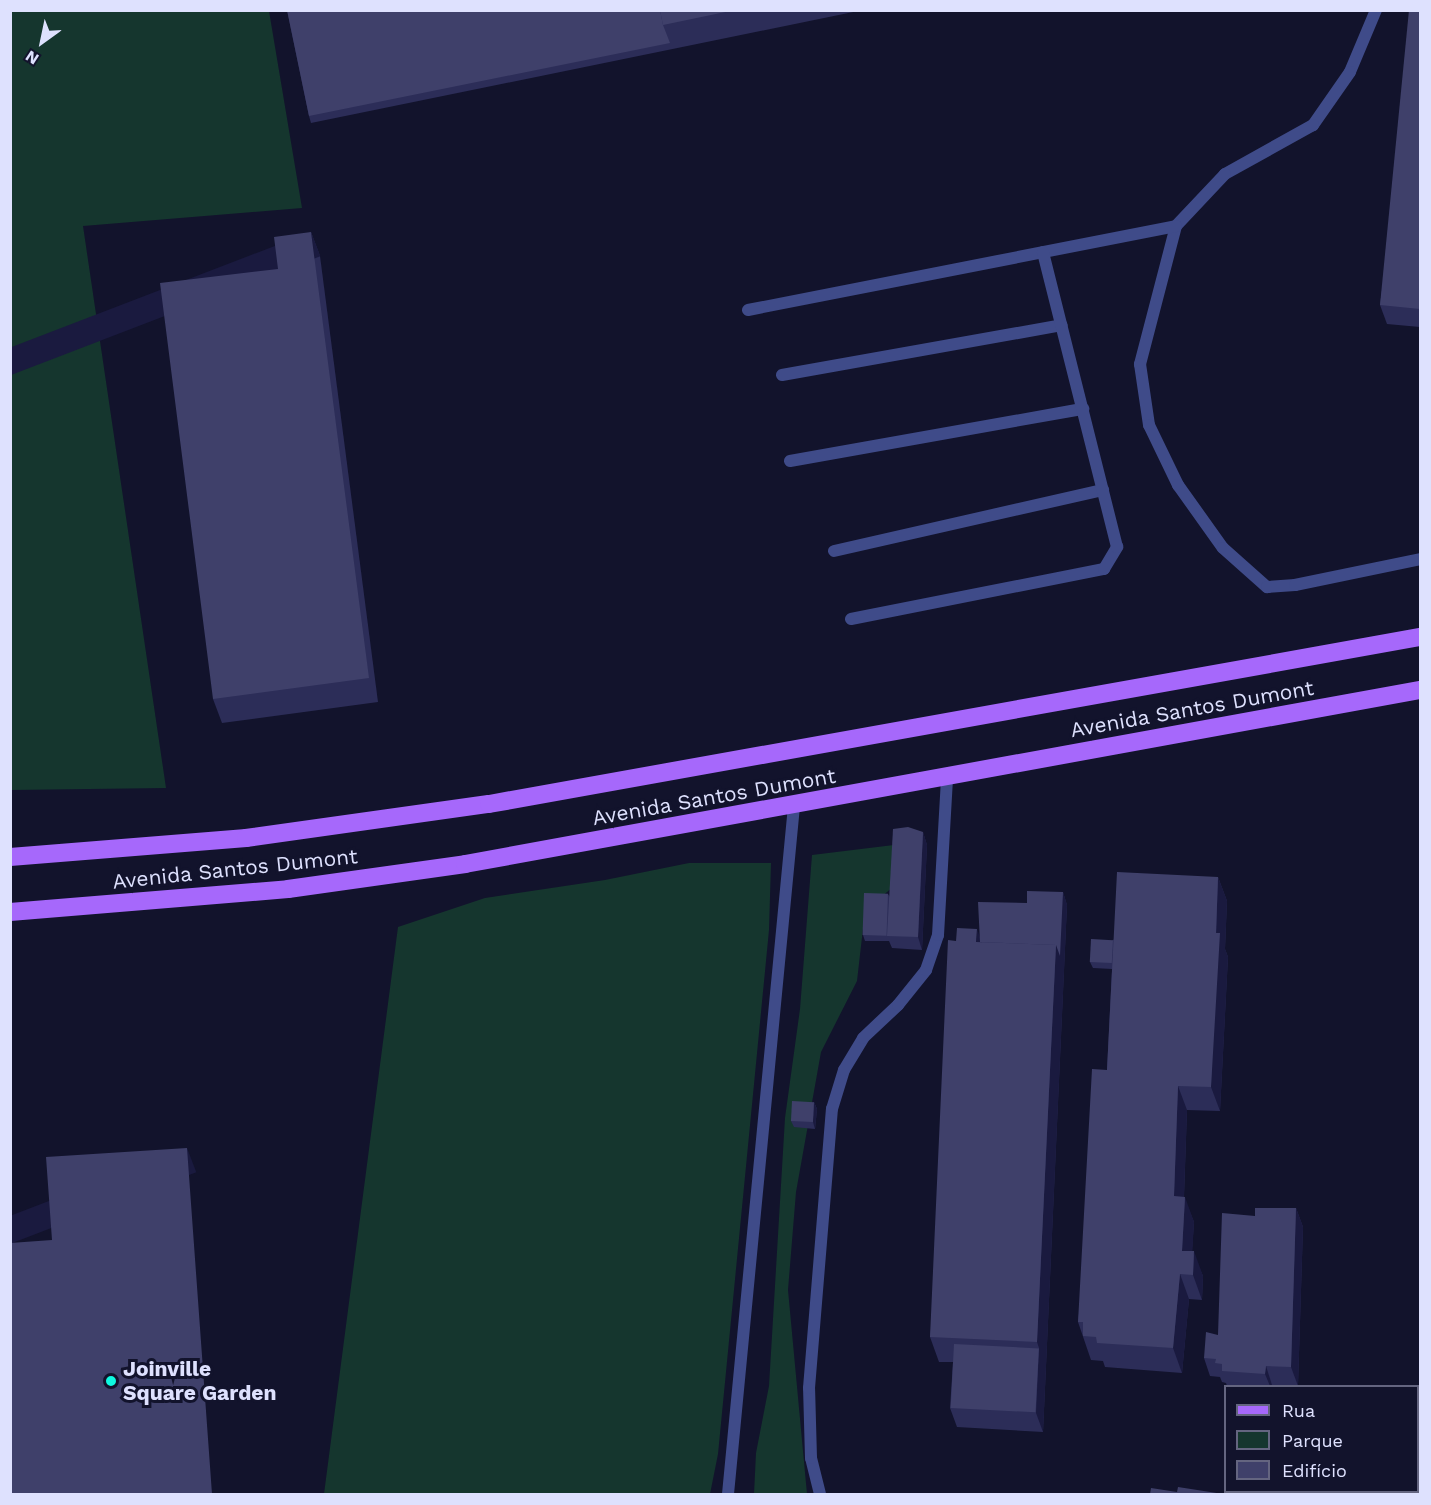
<!DOCTYPE html>
<meta charset="utf-8">
<style>
body{margin:0}
#map{position:relative;width:1431px;height:1505px;overflow:hidden;background:#12132c;font-family:"Work Sans",sans-serif}
div>[style]{position:absolute}
.green>*{inset:0;background:#15362e}
.lane>*{height:12px;margin:-6px;padding:0 6px;transform-origin:6px;border-radius:6px;background:#3f4b89}
.primary>*{height:18px;margin:-9px;padding:0 9px;transform-origin:9px;border-radius:9px;background:#a668fb}
.wall>*{inset:0;background:#2c2d58}
.shaded-wall>*{inset:0;background:#1a1a3f;transform-origin:0 0}
.building>*{inset:0;background:#3f406a;transform-origin:0 0}
.dots>*{width:16px;height:16px;translate:-50% -50%;box-sizing:border-box;border:3px solid #12132c;border-radius:50%}
span{translate:-50% -50%;white-space:nowrap;text-align:center;line-height:1.15;-webkit-text-stroke:6px #12132c;paint-order:stroke}
.street-label{font-size:21px;color:#dee1fe}
.poi-label{font-size:21px;color:#dee1fe;font-weight:700}
.left{translate:0 -50%;text-align:left}
.frame{position:absolute;inset:0;border:12px solid #dee1fe;pointer-events:none}
.legend{position:absolute;left:1224px;top:1385px;width:195px;height:108px;box-sizing:border-box;background:#12132c;border:2px solid #646580;margin:0;padding:8px 10px;list-style:none;font-size:18px;color:#dee1fe}
.legend li{display:flex;align-items:center;gap:12px;height:30px}
.legend b{width:30px;border:2px solid #646580}
.north{position:absolute;left:12px;top:12px;width:60px;height:60px;-webkit-text-stroke:4px #12132c;paint-order:stroke;rotate:213deg;font-size:16px;font-weight:700;line-height:24px;text-align:center;color:#dee1fe}
.north::after{content:'';display:block;margin:auto;width:21px;height:27px;background:#dee1fe;clip-path:polygon(50% 0,100% 100%,50% 72%,0 100%)}
</style>
<div id="map">
<div class="green">
<i style="clip-path:polygon(10px 11px,269px 11px,302px 208px,83px 226px,166px 788px,11px 790px)"></i>
<i style="clip-path:polygon(902px 844px,894px 886px,865px 911px,857px 981px,821px 1052px,796px 1192px,788px 1290px,807px 1494px,754px 1494px,756px 1453px,769px 1386px,785px 1118px,800px 1009px,812px 855px)"></i>
<i style="clip-path:polygon(689px 863px,771px 863px,769px 930px,718px 1454px,710px 1494px,324px 1494px,398px 927px,485px 898px,605px 880px)"></i>
</div>
<div class="lane">
<i style="left:1376px;top:10px;width:67px;rotate:112.8deg"></i>
<i style="left:1350px;top:72px;width:65px;rotate:124.9deg"></i>
<i style="left:1313px;top:125px;width:101px;rotate:150.9deg"></i>
<i style="left:1225px;top:174px;width:71px;rotate:133.3deg"></i>
<i style="left:1176px;top:226px;width:143px;rotate:104.6deg"></i>
<i style="left:1140px;top:364px;width:62px;rotate:81.6deg"></i>
<i style="left:1149px;top:425px;width:67px;rotate:64.2deg"></i>
<i style="left:1178px;top:485px;width:77px;rotate:54.5deg"></i>
<i style="left:1223px;top:548px;width:59px;rotate:41.6deg"></i>
<i style="left:1267px;top:587px;width:28px;rotate:-4deg"></i>
<i style="left:1295px;top:585px;width:128px;rotate:-11.7deg"></i>
<i style="left:748px;top:310px;width:436px;rotate:-11.1deg"></i>
<i style="left:782px;top:375px;width:284px;rotate:-10.1deg"></i>
<i style="left:790px;top:461px;width:298px;rotate:-10.1deg"></i>
<i style="left:834px;top:551px;width:276px;rotate:-12.8deg"></i>
<i style="left:851px;top:619px;width:258px;rotate:-11.2deg"></i>
<i style="left:1104px;top:569px;width:26px;rotate:-59deg"></i>
<i style="left:1117px;top:547px;width:304px;rotate:-104.1deg"></i>
<i style="left:728px;top:1494px;width:691px;rotate:-84.52deg"></i>
<i style="left:820px;top:1494px;width:37px;rotate:-104deg"></i>
<i style="left:811px;top:1458px;width:70px;rotate:-91.6deg"></i>
<i style="left:809px;top:1388px;width:280px;rotate:-85.3deg"></i>
<i style="left:832px;top:1109px;width:41px;rotate:-72.9deg"></i>
<i style="left:844px;top:1070px;width:37px;rotate:-59deg"></i>
<i style="left:863px;top:1038px;width:48px;rotate:-43.3deg"></i>
<i style="left:898px;top:1005px;width:45px;rotate:-51.3deg"></i>
<i style="left:926px;top:970px;width:37px;rotate:-71deg"></i>
<i style="left:938px;top:935px;width:158px;rotate:-86.7deg"></i>
</div>
<div class="primary">
<i style="left:10px;top:857px;width:237px;rotate:-4.6deg"></i>
<i style="left:246px;top:838px;width:245px;rotate:-8deg"></i>
<i style="left:489px;top:804px;width:946px;rotate:-10.17deg"></i>
<i style="left:10px;top:912px;width:279px;rotate:-4.7deg"></i>
<i style="left:288px;top:889px;width:179px;rotate:-8deg"></i>
<i style="left:465px;top:864px;width:971px;rotate:-10.33deg"></i>
</div>
<div class="wall">
<i style="clip-path:polygon(287px 10px,863px 10px,311px 123px,309px 116px)"></i>
<i style="clip-path:polygon(1420px 10px,1420px 327px,1387px 324px,1380px 305px)"></i>
<i style="clip-path:polygon(311px 232px,320px 256px,378px 702px,222px 723px,213px 699px,278px 269px)"></i>
<i style="clip-path:polygon(923px 832px,927px 845px,922px 950px,892px 948px,889px 941px,865px 941px,863px 935px,888px 894px,890px 897px)"></i>
<i style="clip-path:polygon(1218px 877px,1227px 901px,1225px 949px,1228px 957px,1220px 1111px,1187px 1110px,1184px 1197px,1194px 1222px,1192px 1251px,1203px 1276px,1202px 1300px,1189px 1299px,1182px 1373px,1105px 1367px,1103px 1361px,1091px 1360px,1078px 1322px,1107px 1070px,1112px 969px,1093px 968px,1090px 962px,1113px 940px)"></i>
<i style="clip-path:polygon(1063px 892px,1067px 905px,1043px 1432px,957px 1427px,950px 1408px,953px 1362px,939px 1362px,930px 1337px,980px 936px,1027px 903px)"></i>
<i style="clip-path:polygon(814px 1102px,817px 1109px,815px 1129px,794px 1127px,791px 1121px)"></i>
<i style="clip-path:polygon(1296px 1208px,1303px 1227px,1298px 1386px,1272px 1385px,1272px 1386px,1227px 1386px,1226px 1383px,1222px 1382px,1220px 1377px,1210px 1376px,1204px 1358px,1218px 1335px,1255px 1216px)"></i>
</div>
<div class="shaded-wall">
<i style="left:311px;top:232px;width:26px;height:450px;rotate:69deg"></i>
<i style="clip-path:polygon(923px 832px,927px 845px,922px 950px,918px 937px)"></i>
<i style="clip-path:polygon(1218px 877px,1227px 901px,1225px 949px,1228px 957px,1220px 1111px,1211px 1087px)"></i>
<i style="clip-path:polygon(1063px 892px,1067px 905px,1043px 1432px,1036px 1413px,1039px 1348px,1037px 1342px,1056px 945px)"></i>
<i style="clip-path:polygon(977px 929px,986px 953px,976px 942px)"></i>
<i style="clip-path:polygon(1178px 1086px,1187px 1110px,1183px 1221px,1174px 1196px)"></i>
<i style="clip-path:polygon(814px 1102px,817px 1109px,815px 1129px,813px 1122px)"></i>
<i style="left:187px;top:1148px;width:26px;height:347px;rotate:69deg"></i>
<i style="clip-path:polygon(1185px 1197px,1194px 1222px,1191px 1275px,1182px 1251px)"></i>
<i style="clip-path:polygon(1296px 1208px,1303px 1227px,1298px 1386px,1291px 1367px)"></i>
<i style="clip-path:polygon(1194px 1251px,1203px 1276px,1202px 1300px,1193px 1275px)"></i>
<i style="clip-path:polygon(1180px 1274px,1189px 1299px,1182px 1373px,1173px 1348px)"></i>
<i style="clip-path:polygon(1266px 1366px,1272px 1385px,1272px 1386px,1270px 1386px,1265px 1374px)"></i>
</div>
<div class="building">
<i style="clip-path:polygon(287px 10px,660px 10px,663px 25px,670px 43px,309px 116px)"></i>
<i style="clip-path:polygon(660px 10px,735px 10px,663px 25px)"></i>
<i style="clip-path:polygon(1409px 10px,1420px 10px,1420px 309px,1380px 305px)"></i>
<i style="clip-path:polygon(311px 232px,369px 678px,213px 699px,160px 283px,278px 269px,274px 237px)"></i>
<i style="clip-path:polygon(908px 827px,923px 832px,918px 937px,887px 936px,893px 829px)"></i>
<i style="clip-path:polygon(1117px 872px,1218px 877px,1216px 933px,1220px 933px,1211px 1087px,1178px 1086px,1174px 1196px,1185px 1197px,1182px 1251px,1194px 1251px,1193px 1275px,1180px 1274px,1173px 1348px,1097px 1343px,1096px 1337px,1083px 1336px,1083px 1322px,1078px 1322px,1092px 1069px,1107px 1070px)"></i>
<i style="clip-path:polygon(1027px 891px,1063px 892px,1060px 956px,1056px 945px,980px 942px,978px 902px,1027px 903px)"></i>
<i style="left:864px;top:893px;width:24px;height:42px;rotate:2deg"></i>
<i style="clip-path:polygon(957px 928px,977px 929px,976px 942px,1056px 945px,1037px 1342px,930px 1337px,948px 940px,956px 941px)"></i>
<i style="left:1091px;top:939px;width:22px;height:23px;rotate:3deg"></i>
<i style="left:792px;top:1101px;width:22px;height:20px;rotate:3deg"></i>
<i style="clip-path:polygon(187px 1148px,212px 1494px,10px 1494px,10px 1243px,52px 1240px,46px 1157px)"></i>
<i style="clip-path:polygon(1255px 1208px,1296px 1208px,1291px 1367px,1266px 1366px,1265px 1374px,1222px 1371px,1222px 1364px,1215px 1363px,1216px 1359px,1204px 1358px,1206px 1332px,1218px 1335px,1222px 1213px,1255px 1216px)"></i>
<i style="left:954px;top:1344px;width:85px;height:64px;rotate:3deg"></i>
<i style="clip-path:polygon(1178px 1487px,1223px 1494px,1150px 1494px,1151px 1488px,1177px 1492px)"></i>
</div>
<div class="dots">
<i style="left:111px;top:1381px;background:#0ff9e0"></i>
</div>
<div class="street-label">
<span style="left:1192px;top:709px;rotate:-10deg">Avenida Santos Dumont</span>
<span style="left:714px;top:797px;rotate:-10deg">Avenida Santos Dumont</span>
<span style="left:235px;top:869px;rotate:-6deg">Avenida Santos Dumont</span>
</div>
<div class="poi-label">
<span class="left" style="left:123px;top:1381px">Joinville<br>Square Garden</span>
</div>
<div class="frame"></div>
<ul class="legend">
<li><b style="height:8px;background:#a668fb"></b>Rua</li>
<li><b style="height:16px;background:#15362e"></b>Parque</li>
<li><b style="height:16px;background:#3f406a"></b>Edifício</li>
</ul>
<div class="north">N</div>
</div>
